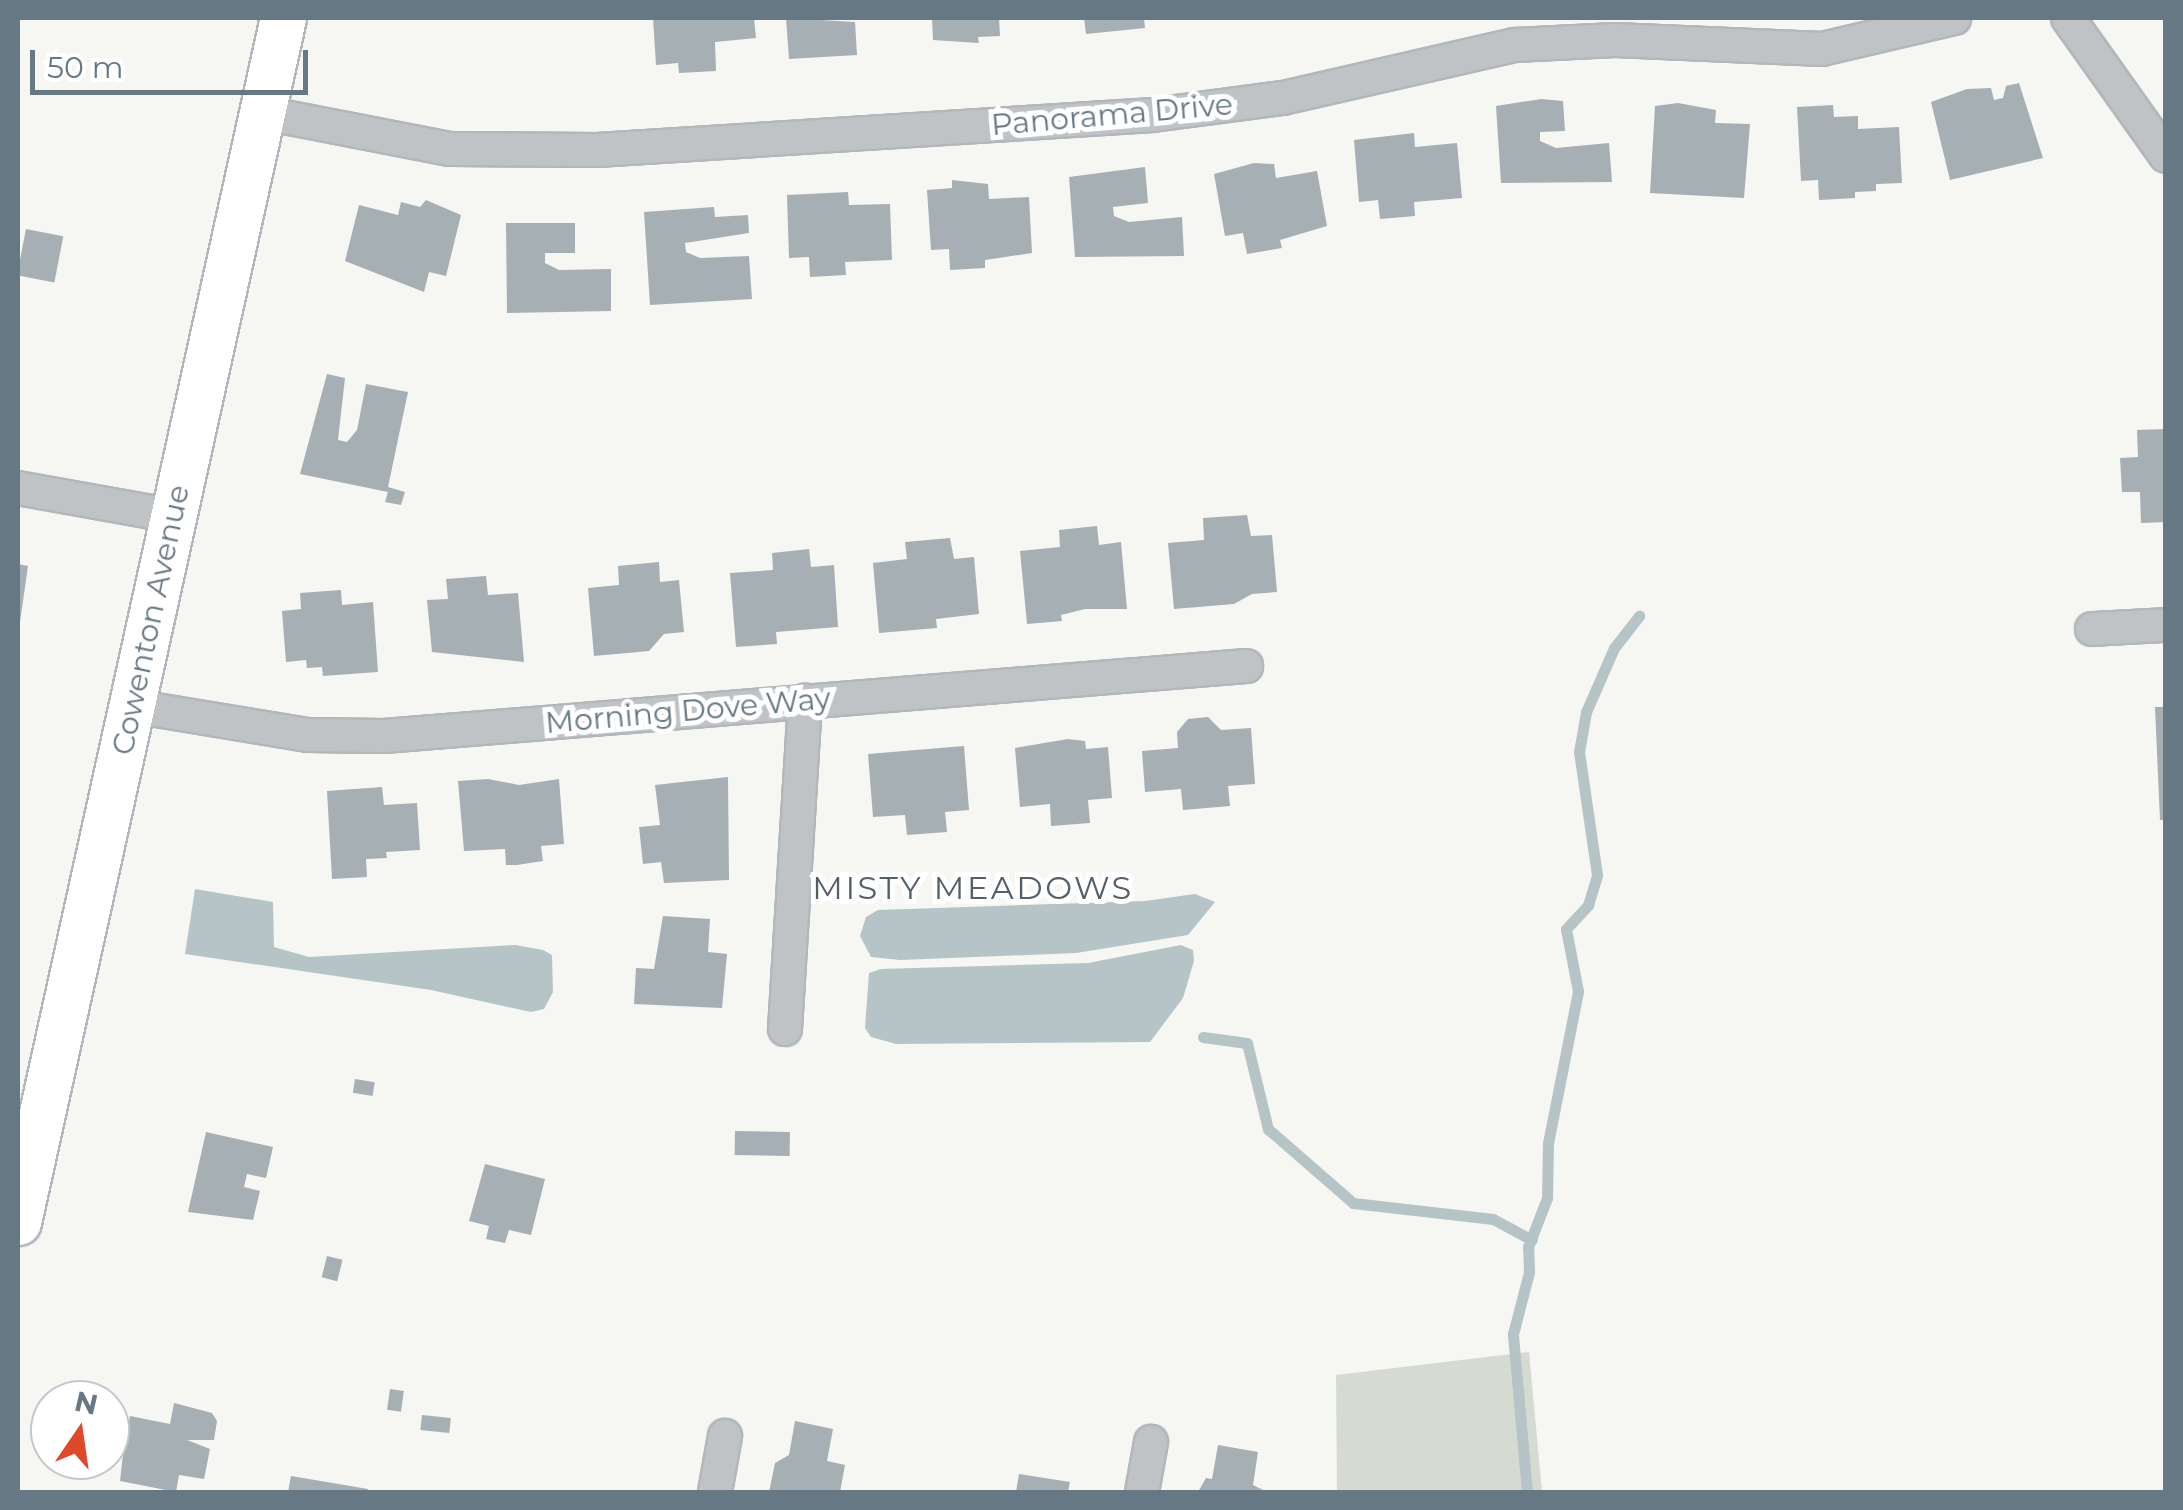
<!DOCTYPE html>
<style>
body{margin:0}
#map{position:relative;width:2183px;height:1510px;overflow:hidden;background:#f6f6f3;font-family:Montserrat,sans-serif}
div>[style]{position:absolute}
.green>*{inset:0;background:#d6dbd2}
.water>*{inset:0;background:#b6c3c7}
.stream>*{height:11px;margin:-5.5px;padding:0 5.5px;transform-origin:5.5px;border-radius:5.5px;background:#b6c3c7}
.building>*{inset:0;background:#a6afb4;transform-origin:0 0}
.roads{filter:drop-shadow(2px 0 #b1b7bb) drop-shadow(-2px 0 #b1b7bb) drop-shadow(0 2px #b1b7bb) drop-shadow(0 -2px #b1b7bb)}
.street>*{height:32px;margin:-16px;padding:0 16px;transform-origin:16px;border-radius:16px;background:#bfc3c6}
.secondary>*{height:45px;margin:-22.5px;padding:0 22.5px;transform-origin:22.5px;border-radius:22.5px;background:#fff}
span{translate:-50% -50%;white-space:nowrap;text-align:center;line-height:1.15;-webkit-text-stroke:10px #fff;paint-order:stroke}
.street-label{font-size:30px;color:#667883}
.neighbourhood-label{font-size:32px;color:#546068;letter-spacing:2.5px}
.frame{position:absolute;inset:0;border:20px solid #667883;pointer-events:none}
.north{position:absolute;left:30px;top:1380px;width:100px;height:100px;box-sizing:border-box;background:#fff;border:2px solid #c2c9cd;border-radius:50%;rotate:13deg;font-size:28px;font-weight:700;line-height:40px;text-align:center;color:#667883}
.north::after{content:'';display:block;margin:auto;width:35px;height:45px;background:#de492b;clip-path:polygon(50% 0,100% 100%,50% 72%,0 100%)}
.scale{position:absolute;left:30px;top:50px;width:278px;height:45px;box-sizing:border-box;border:5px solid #667883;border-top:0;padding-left:12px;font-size:30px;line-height:35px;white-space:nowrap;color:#667883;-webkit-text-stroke:8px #fff;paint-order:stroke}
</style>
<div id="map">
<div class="green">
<i style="clip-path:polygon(1529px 1352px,1542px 1492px,1337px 1492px,1336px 1375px)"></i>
</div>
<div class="water">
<i style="clip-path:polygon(195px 889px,273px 902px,274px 947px,309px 957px,515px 945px,543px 950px,552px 955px,553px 992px,544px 1009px,531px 1012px,431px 990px,185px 954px)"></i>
<i style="clip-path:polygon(1195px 894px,1215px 902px,1188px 935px,1076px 953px,900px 960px,871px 957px,860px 936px,866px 917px,878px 910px,1145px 901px)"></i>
<i style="clip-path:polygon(1181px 945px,1193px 950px,1194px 961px,1183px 998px,1150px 1042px,896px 1044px,871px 1037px,865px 1028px,869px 973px,881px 969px,1088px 963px)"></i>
</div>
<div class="stream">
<i style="left:1203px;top:1037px;width:44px;rotate:7.8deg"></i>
<i style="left:1247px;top:1043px;width:89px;rotate:76.3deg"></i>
<i style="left:1268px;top:1129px;width:113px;rotate:41deg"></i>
<i style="left:1353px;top:1203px;width:141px;rotate:6.5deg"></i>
<i style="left:1493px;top:1219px;width:44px;rotate:28.3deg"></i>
<i style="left:1527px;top:1492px;width:159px;rotate:-95.1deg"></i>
<i style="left:1513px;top:1334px;width:64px;rotate:-75.5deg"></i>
<i style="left:1529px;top:1272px;width:25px;rotate:-92deg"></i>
<i style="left:1528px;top:1247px;width:53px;rotate:-68.8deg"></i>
<i style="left:1547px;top:1198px;width:55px;rotate:-89deg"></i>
<i style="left:1548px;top:1143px;width:155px;rotate:-78.8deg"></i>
<i style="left:1578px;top:991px;width:63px;rotate:-101deg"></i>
<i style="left:1566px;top:929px;width:33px;rotate:-47deg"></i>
<i style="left:1588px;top:905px;width:31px;rotate:-73deg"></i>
<i style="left:1597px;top:875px;width:124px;rotate:-98.3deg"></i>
<i style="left:1579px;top:752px;width:41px;rotate:-80.1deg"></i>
<i style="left:1586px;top:712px;width:70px;rotate:-66.4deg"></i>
<i style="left:1614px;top:648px;width:41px;rotate:-52deg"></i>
</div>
<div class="building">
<i style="clip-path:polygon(653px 18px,754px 18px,756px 38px,715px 42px,716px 71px,679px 73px,678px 63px,656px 65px)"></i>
<i style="clip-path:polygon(786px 18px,855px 22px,857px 55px,789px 59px)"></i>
<i style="clip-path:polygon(932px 18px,999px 18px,1000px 36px,978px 37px,979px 43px,933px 40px)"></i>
<i style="clip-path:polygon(1084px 18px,1144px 18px,1145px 28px,1086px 34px)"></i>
<i style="clip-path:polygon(2019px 83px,2043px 158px,1950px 180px,1931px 102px,1967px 89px,1991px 88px,1994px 100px,2003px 98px,2006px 86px)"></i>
<i style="clip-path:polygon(1541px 99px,1563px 101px,1565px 131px,1540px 132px,1540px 141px,1556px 148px,1609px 143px,1612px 182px,1501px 183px,1496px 106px)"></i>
<i style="clip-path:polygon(1678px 103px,1716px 110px,1715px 123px,1750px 124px,1744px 198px,1650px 193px,1655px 106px)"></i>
<i style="clip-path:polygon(1833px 105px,1834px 117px,1858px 116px,1858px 129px,1899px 127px,1902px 183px,1876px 184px,1876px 191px,1855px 192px,1855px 198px,1819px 200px,1818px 180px,1801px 181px,1797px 107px)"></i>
<i style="clip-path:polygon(1414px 133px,1415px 147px,1457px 143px,1462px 198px,1414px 202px,1415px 216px,1380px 219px,1378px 200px,1359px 202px,1354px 140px)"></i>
<i style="clip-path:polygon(1254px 163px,1274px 164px,1276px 178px,1317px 171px,1327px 226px,1280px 240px,1282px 248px,1247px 254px,1243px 233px,1225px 236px,1214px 174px)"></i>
<i style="clip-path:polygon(1145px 167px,1148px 203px,1113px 207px,1114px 216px,1129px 222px,1182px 217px,1184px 256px,1075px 257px,1069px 177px)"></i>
<i style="clip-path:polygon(952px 180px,988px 184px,989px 199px,1029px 197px,1032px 253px,985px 260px,985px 268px,950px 270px,949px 249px,931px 250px,927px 190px,952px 188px)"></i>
<i style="clip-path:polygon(848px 192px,849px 205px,890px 204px,892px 260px,845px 262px,846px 275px,810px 277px,809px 257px,789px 258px,787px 195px)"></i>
<i style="clip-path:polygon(426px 200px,461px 215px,446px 276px,429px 272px,424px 292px,345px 261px,359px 205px,398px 215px,401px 202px,420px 207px)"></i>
<i style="clip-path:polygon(714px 207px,715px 217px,748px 215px,749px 233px,685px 243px,686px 252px,700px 258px,749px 256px,752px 299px,650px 305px,644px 212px)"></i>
<i style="clip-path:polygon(506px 223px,575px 223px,575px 253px,545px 253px,545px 263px,559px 270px,611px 269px,611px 311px,507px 313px)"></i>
<i style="left:26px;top:229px;width:38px;height:47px;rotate:11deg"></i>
<i style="clip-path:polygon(327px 374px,345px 378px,338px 440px,347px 442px,357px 430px,366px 384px,408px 392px,388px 487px,405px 492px,401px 505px,385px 502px,388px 492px,300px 474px)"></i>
<i style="clip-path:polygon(2166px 429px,2166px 522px,2141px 523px,2140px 492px,2122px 492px,2120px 458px,2138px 457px,2137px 430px)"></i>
<i style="clip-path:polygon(1247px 515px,1251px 536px,1272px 535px,1277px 592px,1252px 594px,1234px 604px,1174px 609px,1168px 543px,1204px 540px,1203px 518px)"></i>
<i style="clip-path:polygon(1097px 526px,1099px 545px,1121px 542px,1127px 609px,1085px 609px,1061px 615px,1062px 621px,1027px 624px,1020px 551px,1060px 547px,1059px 530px)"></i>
<i style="clip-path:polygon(950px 538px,954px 559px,974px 557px,979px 614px,936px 619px,937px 628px,879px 633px,873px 563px,907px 559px,905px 542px)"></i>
<i style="clip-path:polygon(809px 549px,811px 567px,834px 565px,838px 627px,776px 632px,777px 644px,736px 647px,730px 573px,773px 570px,772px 553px)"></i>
<i style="clip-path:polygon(659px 562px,660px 582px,679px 580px,684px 632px,664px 634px,649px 651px,594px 656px,588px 588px,619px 585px,618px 566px)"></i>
<i style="clip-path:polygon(18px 564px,28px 566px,20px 622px,18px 622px)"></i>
<i style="clip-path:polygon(486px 576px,488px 595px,518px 593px,524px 662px,432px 652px,427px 600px,448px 599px,446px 579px)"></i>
<i style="clip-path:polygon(341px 590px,342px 605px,373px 602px,378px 672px,323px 676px,322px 667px,307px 668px,306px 660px,286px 662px,282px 611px,301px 609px,300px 593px)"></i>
<i style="clip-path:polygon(2155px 707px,2166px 707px,2166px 820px,2160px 820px)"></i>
<i style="clip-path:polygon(1208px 717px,1221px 730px,1251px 728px,1255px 784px,1228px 786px,1230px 806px,1183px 810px,1181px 789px,1145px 792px,1142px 751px,1178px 748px,1177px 732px,1188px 719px)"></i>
<i style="clip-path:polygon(1068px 739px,1085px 741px,1086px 749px,1108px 747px,1112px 798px,1088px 800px,1090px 823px,1051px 826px,1050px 804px,1020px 807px,1015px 748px)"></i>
<i style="clip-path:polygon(964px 746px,969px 810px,945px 812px,947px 832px,907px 835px,905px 815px,873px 817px,868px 754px)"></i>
<i style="clip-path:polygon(728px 777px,729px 880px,664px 883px,661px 862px,643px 864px,639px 827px,660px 825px,655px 785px)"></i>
<i style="clip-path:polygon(488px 779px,519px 785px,559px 779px,564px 844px,541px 846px,543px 861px,517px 865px,506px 865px,505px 849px,464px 851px,458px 781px)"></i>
<i style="clip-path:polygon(382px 787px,384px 805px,417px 803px,420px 850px,386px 852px,387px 858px,366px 859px,367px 877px,332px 879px,327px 791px)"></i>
<i style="clip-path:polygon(663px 916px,710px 919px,708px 952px,727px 954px,722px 1008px,634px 1004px,636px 968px,654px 969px)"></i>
<i style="left:355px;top:1079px;width:20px;height:14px;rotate:9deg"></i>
<i style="left:735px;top:1131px;width:55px;height:24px;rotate:1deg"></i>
<i style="clip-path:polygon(206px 1132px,273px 1147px,266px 1178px,247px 1174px,244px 1187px,260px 1191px,253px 1220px,188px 1212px)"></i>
<i style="clip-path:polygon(485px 1164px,545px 1179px,531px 1235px,509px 1230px,505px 1243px,486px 1239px,489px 1226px,469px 1221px)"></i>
<i style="left:327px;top:1256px;width:16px;height:22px;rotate:14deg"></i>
<i style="left:390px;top:1389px;width:14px;height:21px;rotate:8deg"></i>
<i style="clip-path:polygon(174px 1403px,212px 1413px,217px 1421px,214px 1440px,187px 1440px,210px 1449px,204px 1479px,179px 1475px,176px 1492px,120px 1481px,123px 1454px,110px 1452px,114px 1431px,127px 1433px,130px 1416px,170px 1424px)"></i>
<i style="left:422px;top:1415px;width:29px;height:15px;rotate:6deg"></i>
<i style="clip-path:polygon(795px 1421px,833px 1429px,827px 1461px,845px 1465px,840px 1492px,769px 1492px,775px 1463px,789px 1455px)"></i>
<i style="clip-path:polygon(1218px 1445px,1258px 1452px,1253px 1485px,1267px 1492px,1198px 1492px,1206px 1478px,1212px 1479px)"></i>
<i style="clip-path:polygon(1019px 1474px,1070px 1482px,1068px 1492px,1016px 1492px)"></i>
<i style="clip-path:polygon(291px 1476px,368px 1489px,367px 1492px,288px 1492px)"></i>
</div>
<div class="roads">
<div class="street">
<i style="left:2068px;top:18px;width:169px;rotate:54.6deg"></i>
<i style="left:264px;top:113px;width:189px;rotate:11deg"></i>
<i style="left:450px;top:149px;width:147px;rotate:0.4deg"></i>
<i style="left:597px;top:150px;width:557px;rotate:-3.6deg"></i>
<i style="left:1153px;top:115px;width:131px;rotate:-7.5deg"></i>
<i style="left:1283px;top:98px;width:238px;rotate:-12.9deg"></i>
<i style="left:1515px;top:45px;width:100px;rotate:-2.9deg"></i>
<i style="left:1615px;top:40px;width:207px;rotate:2.5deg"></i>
<i style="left:1822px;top:49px;width:136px;rotate:-13.2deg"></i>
<i style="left:18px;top:488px;width:158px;rotate:10.2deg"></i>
<i style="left:2092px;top:629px;width:74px;rotate:-3.1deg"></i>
<i style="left:132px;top:706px;width:178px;rotate:9.4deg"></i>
<i style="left:308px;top:735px;width:76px;rotate:0.8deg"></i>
<i style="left:384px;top:736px;width:865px;rotate:-4.64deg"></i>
<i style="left:785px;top:1029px;width:329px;rotate:-86.5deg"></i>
<i style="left:715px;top:1492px;width:57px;rotate:-79.9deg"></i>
<i style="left:1142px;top:1492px;width:51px;rotate:-79.8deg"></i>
</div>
<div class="secondary">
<i style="left:18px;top:1222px;width:1233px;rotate:-77.59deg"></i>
</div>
</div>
<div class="street-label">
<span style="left:1112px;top:115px;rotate:-5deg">Panorama Drive</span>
<span style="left:151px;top:620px;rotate:-78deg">Cowenton Avenue</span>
<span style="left:688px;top:711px;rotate:-5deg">Morning Dove Way</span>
</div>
<div class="neighbourhood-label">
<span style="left:973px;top:888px">MISTY MEADOWS</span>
</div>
<div class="frame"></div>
<div class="north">N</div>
<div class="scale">50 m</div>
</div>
